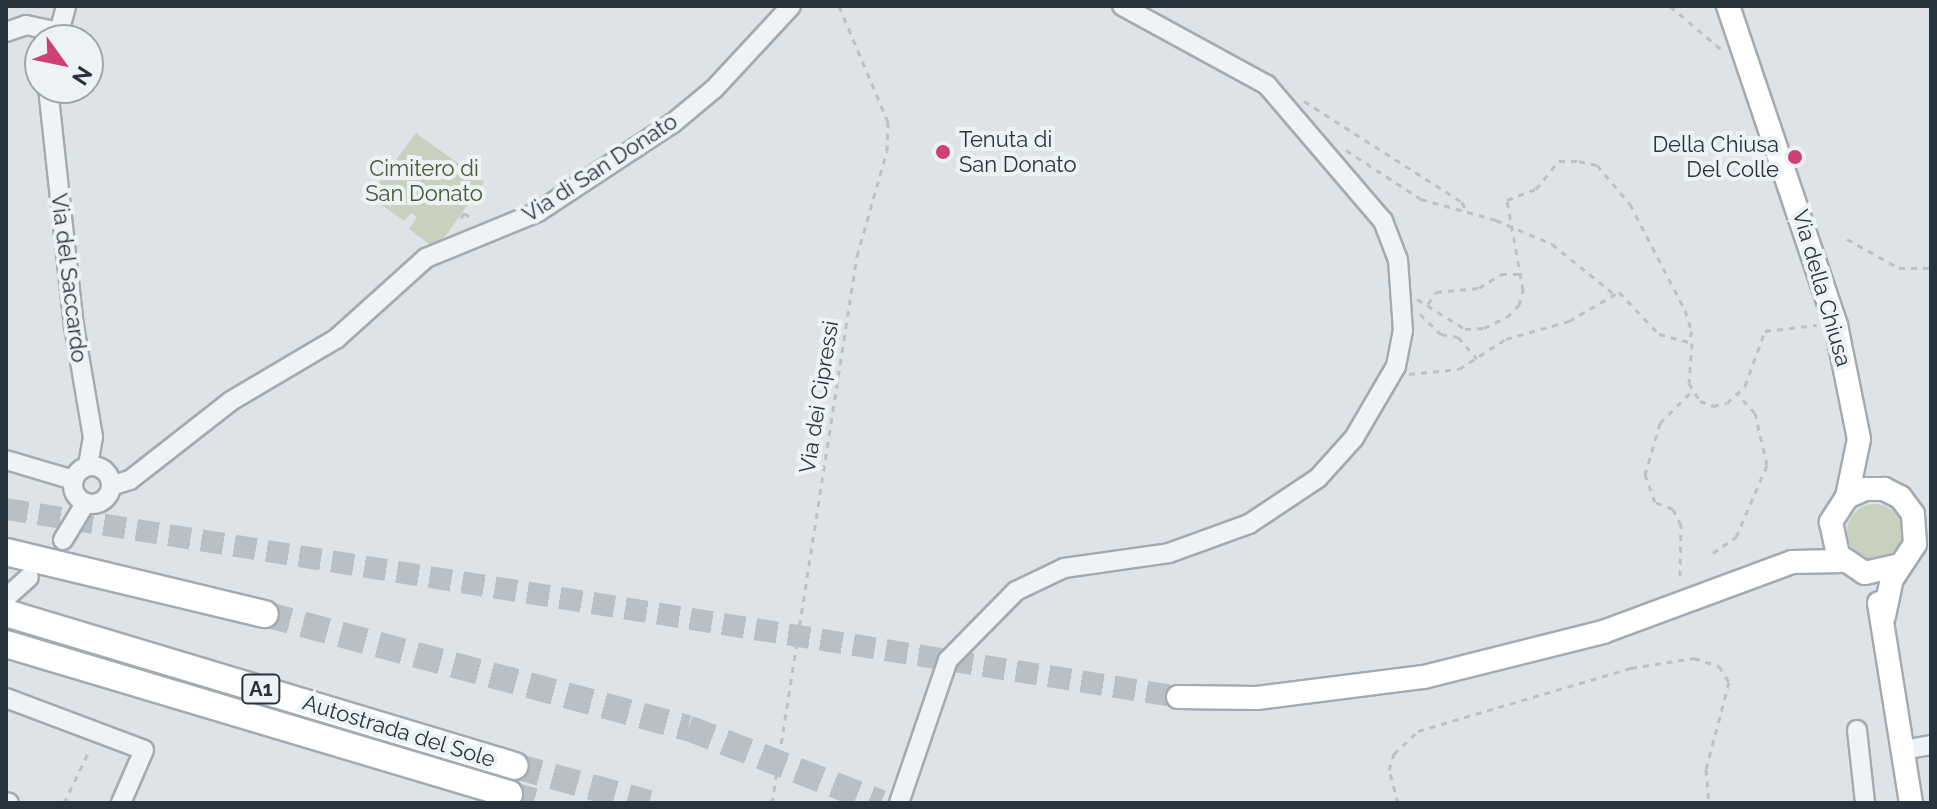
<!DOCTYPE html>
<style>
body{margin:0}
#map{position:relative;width:1937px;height:809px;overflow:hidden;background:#dde3e7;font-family:Raleway,sans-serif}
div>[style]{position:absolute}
.green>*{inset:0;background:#c7d1be}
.round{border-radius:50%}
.major-tunnel>*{height:22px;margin-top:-11px;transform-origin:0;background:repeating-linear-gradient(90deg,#b9c0c5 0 22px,transparent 0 33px)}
.highway-tunnel>*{height:26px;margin-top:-13px;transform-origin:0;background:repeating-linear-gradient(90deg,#b9c0c5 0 26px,transparent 0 39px)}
.path>*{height:3px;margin-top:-1.5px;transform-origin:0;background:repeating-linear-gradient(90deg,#bcc1c6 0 6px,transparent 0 12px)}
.roads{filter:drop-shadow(2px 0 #a3abb1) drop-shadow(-2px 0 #a3abb1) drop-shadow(0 2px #a3abb1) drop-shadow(0 -2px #a3abb1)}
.minor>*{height:18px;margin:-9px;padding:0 9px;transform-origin:9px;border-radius:9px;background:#f0f3f6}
.minor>.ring{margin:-9px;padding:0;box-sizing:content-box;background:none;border:18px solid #f0f3f6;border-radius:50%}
.major>*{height:22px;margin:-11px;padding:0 11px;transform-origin:11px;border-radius:11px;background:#fff}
.highway>*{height:26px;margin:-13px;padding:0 13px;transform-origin:13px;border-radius:13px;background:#fff}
.dots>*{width:22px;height:22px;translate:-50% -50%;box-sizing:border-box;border:4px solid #edf2f5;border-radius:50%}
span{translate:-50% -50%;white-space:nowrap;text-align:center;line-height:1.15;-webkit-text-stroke:8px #edf2f5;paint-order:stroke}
.shield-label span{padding:2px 6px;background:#edf2f5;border:2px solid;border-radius:6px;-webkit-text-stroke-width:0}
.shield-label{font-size:20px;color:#27343e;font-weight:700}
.poi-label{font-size:22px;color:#27343e}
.left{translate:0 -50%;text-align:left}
.right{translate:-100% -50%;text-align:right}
.park-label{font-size:22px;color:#435a34}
.street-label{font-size:22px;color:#27343e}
.frame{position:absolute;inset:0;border:8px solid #27343e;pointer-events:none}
.north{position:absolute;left:24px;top:24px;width:80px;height:80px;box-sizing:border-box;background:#edf2f5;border:2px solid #9ea6ac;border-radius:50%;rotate:123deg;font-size:22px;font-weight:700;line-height:32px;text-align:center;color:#27343e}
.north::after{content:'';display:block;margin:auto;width:28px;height:36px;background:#ce4076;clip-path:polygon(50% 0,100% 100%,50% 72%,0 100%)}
</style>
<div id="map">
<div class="green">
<i style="clip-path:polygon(416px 133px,484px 182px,436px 249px,409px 229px,417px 217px,411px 213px,404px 221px,369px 196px)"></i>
<i class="round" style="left:1847px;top:504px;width:56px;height:56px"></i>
</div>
<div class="major-tunnel">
<i style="left:6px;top:509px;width:1187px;rotate:9.11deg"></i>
</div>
<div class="highway-tunnel">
<i style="left:265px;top:614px;width:438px;rotate:15.1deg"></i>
<i style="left:688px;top:728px;width:207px;rotate:21.2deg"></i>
<i style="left:515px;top:766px;width:139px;rotate:15.4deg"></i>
<i style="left:509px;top:794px;width:33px;rotate:16deg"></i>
</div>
<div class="path">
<i style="left:1670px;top:6px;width:68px;rotate:40.2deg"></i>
<i style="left:1304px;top:101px;width:188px;rotate:32.6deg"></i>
<i style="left:1462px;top:202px;width:9px;rotate:63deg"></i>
<i style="left:1346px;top:150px;width:90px;rotate:33.2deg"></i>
<i style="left:1421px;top:199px;width:78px;rotate:15.6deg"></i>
<i style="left:1496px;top:220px;width:61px;rotate:23.2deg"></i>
<i style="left:1552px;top:244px;width:78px;rotate:38.8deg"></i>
<i style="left:461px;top:218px;width:6px;rotate:-59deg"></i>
<i style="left:464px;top:213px;width:12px;rotate:35deg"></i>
<i style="left:1847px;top:239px;width:60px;rotate:29.1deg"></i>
<i style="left:1899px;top:268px;width:32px"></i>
<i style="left:1417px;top:299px;width:57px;rotate:32deg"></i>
<i style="left:1465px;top:329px;width:19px;rotate:-3deg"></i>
<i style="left:1484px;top:328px;width:25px;rotate:-26deg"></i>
<i style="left:1507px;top:317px;width:17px;rotate:-45deg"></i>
<i style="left:1519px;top:305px;width:16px;rotate:-75deg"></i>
<i style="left:1523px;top:290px;width:91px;rotate:-100.1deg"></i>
<i style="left:1507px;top:200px;width:31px;rotate:-21deg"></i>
<i style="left:1536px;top:189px;width:36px;rotate:-51deg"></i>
<i style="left:1559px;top:161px;width:20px"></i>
<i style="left:1579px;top:161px;width:18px;rotate:13deg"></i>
<i style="left:1597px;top:165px;width:51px;rotate:49.8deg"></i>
<i style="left:1630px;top:204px;width:119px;rotate:62.6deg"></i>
<i style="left:1685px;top:310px;width:22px;rotate:72deg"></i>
<i style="left:1692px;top:331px;width:9px;rotate:108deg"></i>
<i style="left:1428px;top:304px;width:14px;rotate:-56deg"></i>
<i style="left:1436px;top:292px;width:43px;rotate:-5.3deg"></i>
<i style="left:1479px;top:288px;width:26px;rotate:-32deg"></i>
<i style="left:1501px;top:274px;width:19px"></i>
<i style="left:1420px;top:314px;width:29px;rotate:44deg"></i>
<i style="left:1441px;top:334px;width:17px;rotate:10deg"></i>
<i style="left:1458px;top:337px;width:29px;rotate:49deg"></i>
<i style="left:1409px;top:374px;width:50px;rotate:-5.7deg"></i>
<i style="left:1459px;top:369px;width:56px;rotate:-32.6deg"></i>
<i style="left:1506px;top:339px;width:66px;rotate:-15.9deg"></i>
<i style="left:1569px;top:321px;width:58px;rotate:-30.1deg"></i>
<i style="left:1619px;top:292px;width:58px;rotate:46.4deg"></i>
<i style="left:1659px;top:334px;width:34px;rotate:15deg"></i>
<i style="left:1692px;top:343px;width:40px;rotate:94.3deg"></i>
<i style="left:1689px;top:383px;width:21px;rotate:59deg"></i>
<i style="left:1700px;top:401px;width:14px;rotate:21deg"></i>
<i style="left:1713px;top:406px;width:14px;rotate:-12deg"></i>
<i style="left:1727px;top:403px;width:25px;rotate:-43deg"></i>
<i style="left:1745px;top:386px;width:59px;rotate:-70deg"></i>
<i style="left:1765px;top:331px;width:52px;rotate:-6.6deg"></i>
<i style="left:1713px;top:553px;width:28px;rotate:-35deg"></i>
<i style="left:1736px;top:537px;width:78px;rotate:-66.7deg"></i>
<i style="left:1767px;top:465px;width:53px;rotate:-103deg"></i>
<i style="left:1755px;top:413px;width:25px;rotate:-132deg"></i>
<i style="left:1680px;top:576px;width:51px;rotate:-88.9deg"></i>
<i style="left:1681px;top:525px;width:18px;rotate:-117deg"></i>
<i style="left:1673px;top:509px;width:19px;rotate:-159deg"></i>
<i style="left:1655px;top:502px;width:29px;rotate:-110deg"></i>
<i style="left:1645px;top:475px;width:54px;rotate:-73.9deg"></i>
<i style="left:1660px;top:423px;width:45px;rotate:-45deg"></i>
<i style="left:64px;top:803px;width:60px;rotate:-64.3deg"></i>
<i style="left:772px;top:803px;width:554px;rotate:-81.17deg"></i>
<i style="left:857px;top:256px;width:109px;rotate:-74.1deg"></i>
<i style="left:887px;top:151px;width:29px;rotate:-88deg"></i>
<i style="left:888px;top:122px;width:126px;rotate:-112.9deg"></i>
<i style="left:1398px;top:803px;width:34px;rotate:-105deg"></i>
<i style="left:1389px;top:770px;width:17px;rotate:-73deg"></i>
<i style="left:1394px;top:754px;width:33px;rotate:-44deg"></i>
<i style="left:1418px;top:731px;width:222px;rotate:-16.5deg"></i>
<i style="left:1631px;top:668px;width:64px;rotate:-9deg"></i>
<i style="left:1694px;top:658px;width:26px;rotate:18deg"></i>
<i style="left:1719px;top:666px;width:19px;rotate:58deg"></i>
<i style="left:1729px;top:682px;width:90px;rotate:104.8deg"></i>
<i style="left:1706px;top:769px;width:34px;rotate:85deg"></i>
</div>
<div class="roads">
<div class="minor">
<i style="left:6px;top:32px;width:21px;rotate:-19deg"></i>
<i style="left:26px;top:25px;width:35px;rotate:12deg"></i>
<i style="left:57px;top:40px;width:35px;rotate:-75deg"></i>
<i style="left:48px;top:88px;width:239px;rotate:83.8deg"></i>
<i style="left:74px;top:326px;width:113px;rotate:80.3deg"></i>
<i style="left:93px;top:437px;width:29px;rotate:100deg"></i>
<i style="left:6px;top:460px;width:70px;rotate:16.6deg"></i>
<i class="ring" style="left:73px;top:466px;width:20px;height:20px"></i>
<i style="left:111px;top:486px;width:20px;rotate:-18deg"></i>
<i style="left:130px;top:480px;width:128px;rotate:-38deg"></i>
<i style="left:231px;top:401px;width:122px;rotate:-30.6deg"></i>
<i style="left:336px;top:339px;width:121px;rotate:-42deg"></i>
<i style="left:426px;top:258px;width:121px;rotate:-22.3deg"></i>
<i style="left:538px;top:212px;width:162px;rotate:-33.4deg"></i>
<i style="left:673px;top:123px;width:53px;rotate:-39.7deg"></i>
<i style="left:714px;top:89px;width:113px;rotate:-47.1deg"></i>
<i style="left:63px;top:540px;width:42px;rotate:-58.6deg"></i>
<i style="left:8px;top:596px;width:28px;rotate:-42deg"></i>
<i style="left:6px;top:698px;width:147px;rotate:20.6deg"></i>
<i style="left:144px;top:750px;width:58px;rotate:113.5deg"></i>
<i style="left:1857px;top:730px;width:73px;rotate:83.7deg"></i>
<i style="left:1903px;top:750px;width:28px;rotate:-10deg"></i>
<i style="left:6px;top:802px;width:3px;rotate:18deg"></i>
<i style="left:899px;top:803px;width:151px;rotate:-71.1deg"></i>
<i style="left:948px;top:660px;width:97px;rotate:-45.4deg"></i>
<i style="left:1016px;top:591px;width:53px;rotate:-25.6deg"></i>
<i style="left:1064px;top:568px;width:106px;rotate:-8.1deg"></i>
<i style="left:1169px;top:553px;width:85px;rotate:-19.9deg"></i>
<i style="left:1249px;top:524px;width:83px;rotate:-33.7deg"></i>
<i style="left:1318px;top:478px;width:54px;rotate:-48deg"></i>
<i style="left:1354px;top:438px;width:83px;rotate:-59.7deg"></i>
<i style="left:1396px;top:366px;width:36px;rotate:-79deg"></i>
<i style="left:1403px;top:331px;width:71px;rotate:-94deg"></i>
<i style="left:1398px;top:260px;width:42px;rotate:-111deg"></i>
<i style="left:1383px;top:221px;width:179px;rotate:-130.5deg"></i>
<i style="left:1267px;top:85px;width:165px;rotate:-151.4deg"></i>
</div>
<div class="major">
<i style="left:1728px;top:6px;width:337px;rotate:71.3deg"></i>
<i style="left:1836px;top:325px;width:116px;rotate:78.6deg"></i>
<i style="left:1859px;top:439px;width:59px;rotate:101.7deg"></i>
<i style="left:1879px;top:603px;width:203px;rotate:80.9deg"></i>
<i style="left:1884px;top:616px;width:38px;rotate:-78deg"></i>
<i style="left:1892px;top:579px;width:42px;rotate:-56.7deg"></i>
<i style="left:1915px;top:544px;width:30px;rotate:-94deg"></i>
<i style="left:1913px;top:514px;width:21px;rotate:-127deg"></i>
<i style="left:1900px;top:497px;width:18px;rotate:-153deg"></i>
<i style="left:1884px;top:489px;width:19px;rotate:180deg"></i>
<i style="left:1865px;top:489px;width:20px;rotate:156deg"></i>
<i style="left:1847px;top:497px;width:30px;rotate:123deg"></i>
<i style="left:1831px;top:522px;width:34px;rotate:78deg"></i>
<i style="left:1838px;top:555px;width:32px;rotate:34deg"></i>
<i style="left:1865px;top:573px;width:36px;rotate:-13deg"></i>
<i style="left:1178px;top:697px;width:79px;rotate:0.7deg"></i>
<i style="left:1257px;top:698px;width:168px;rotate:-7.2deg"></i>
<i style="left:1424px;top:677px;width:185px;rotate:-14.1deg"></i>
<i style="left:1603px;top:632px;width:202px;rotate:-20.3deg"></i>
<i style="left:1792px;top:562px;width:51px;rotate:-1.1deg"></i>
</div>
<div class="highway">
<i style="left:6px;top:552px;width:266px;rotate:13.5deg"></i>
<i style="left:6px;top:613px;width:531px;rotate:16.73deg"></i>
<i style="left:6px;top:644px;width:525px;rotate:16.61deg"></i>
</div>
</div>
<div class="dots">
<i style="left:943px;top:152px;background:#ce4076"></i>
<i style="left:1795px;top:157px;background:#ce4076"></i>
</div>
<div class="shield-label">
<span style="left:261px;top:689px">A1</span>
</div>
<div class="poi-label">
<span class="left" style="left:959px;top:152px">Tenuta di<br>San Donato</span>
<span class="right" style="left:1779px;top:157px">Della Chiusa<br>Del Colle</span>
</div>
<div class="park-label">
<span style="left:424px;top:181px">Cimitero di<br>San Donato</span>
</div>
<div class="street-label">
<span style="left:600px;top:168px;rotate:-33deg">Via di San Donato</span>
<span style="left:69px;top:278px;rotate:83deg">Via del Saccardo</span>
<span style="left:1822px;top:288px;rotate:74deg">Via della Chiusa</span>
<span style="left:819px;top:397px;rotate:-81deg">Via dei Cipressi</span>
<span style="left:399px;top:731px;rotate:17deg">Autostrada del Sole</span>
</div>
<div class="frame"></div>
<div class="north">N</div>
</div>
